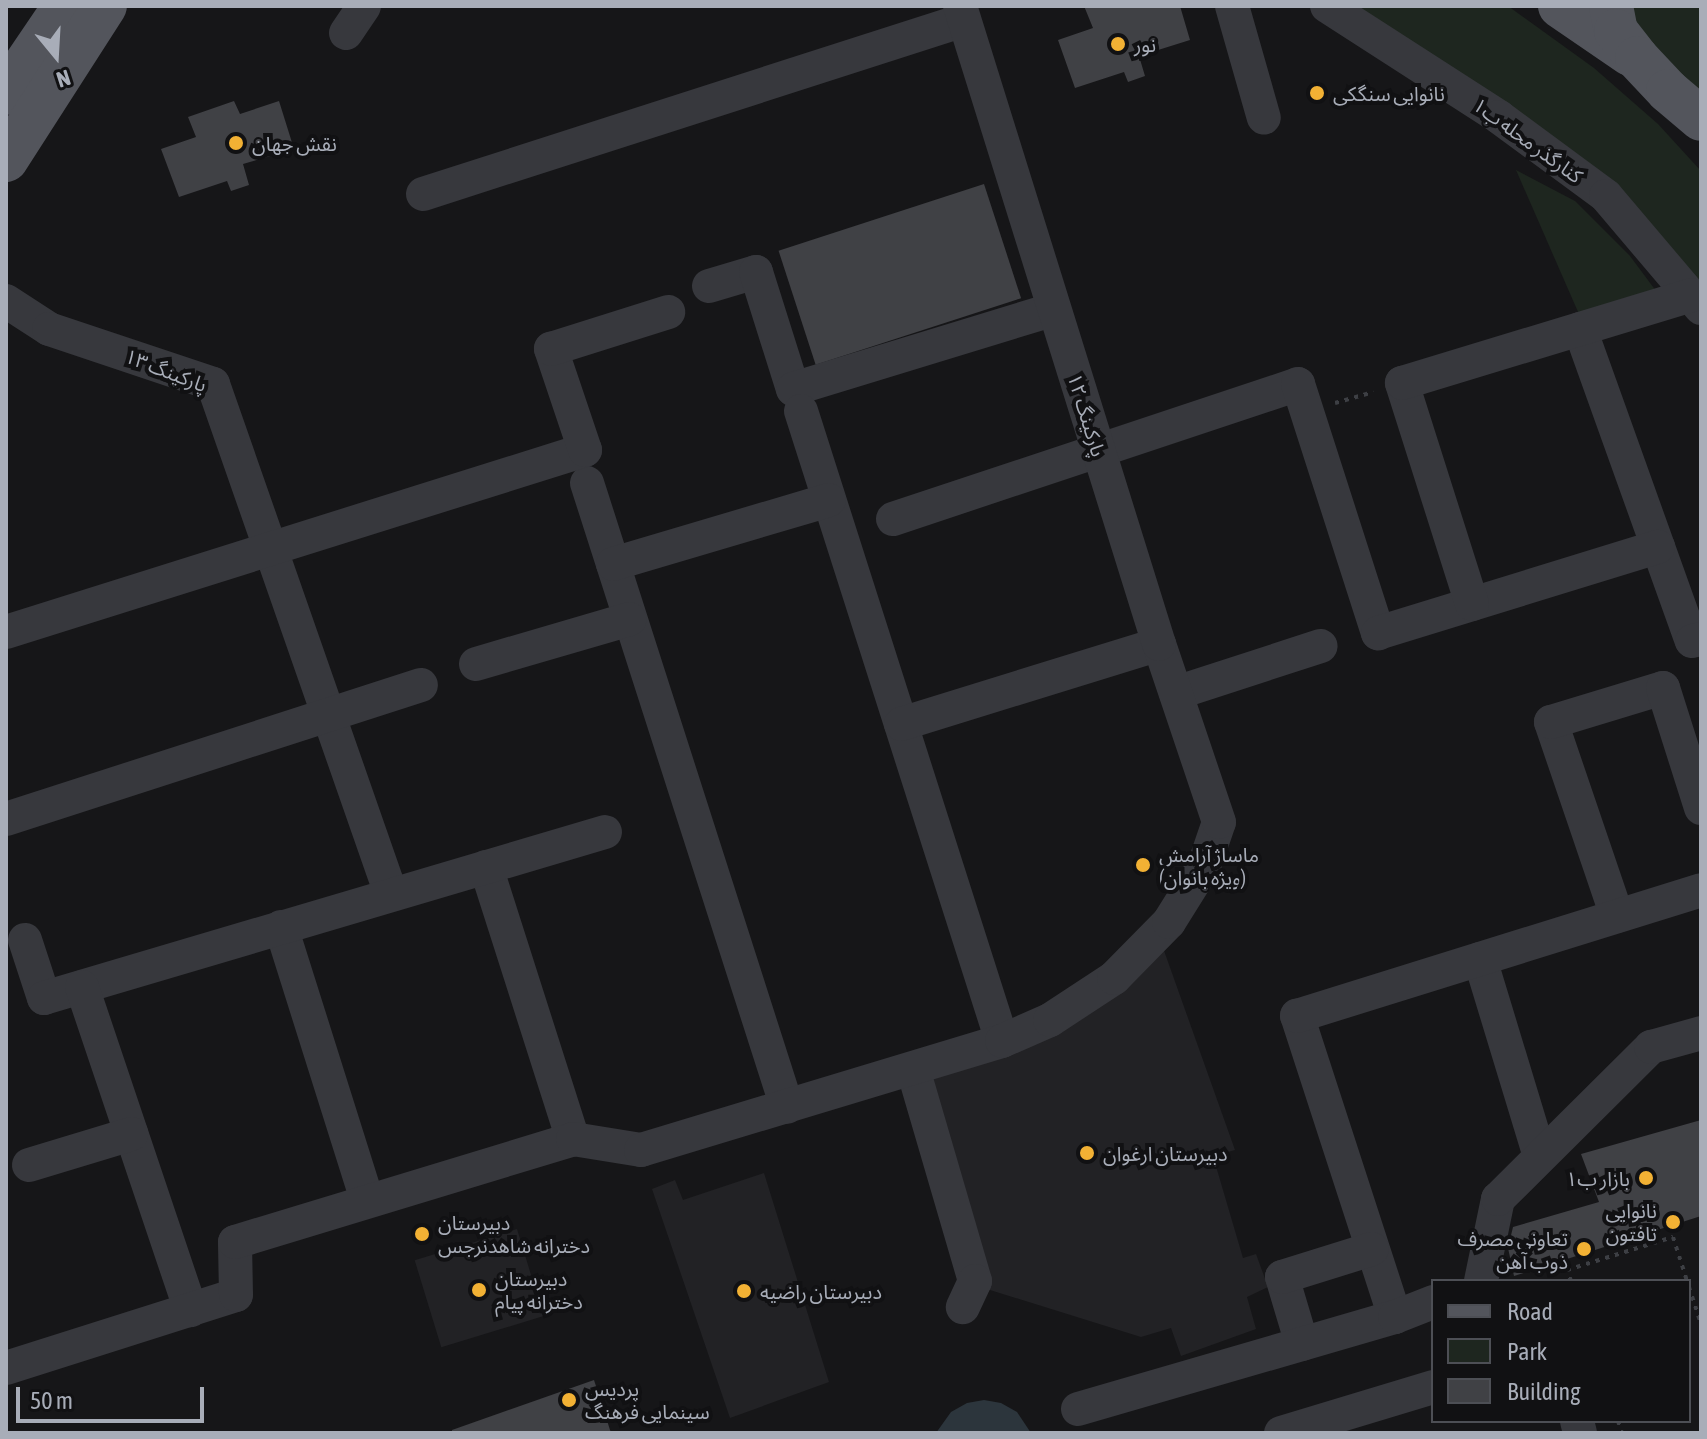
<!DOCTYPE html>
<meta charset="utf-8">
<style>
body{margin:0}
#map{position:relative;width:1707px;height:1439px;overflow:hidden;background:#161618;font-family:"Asap Condensed","Noto Sans Arabic",sans-serif}
div>[style]{position:absolute}
.built>*{inset:0;background:#222225;transform-origin:0 0}
.green>*{inset:0;background:#1e261f}
.water>*{inset:0;background:#2c353c}
.building>*{inset:0;background:#404145;transform-origin:0 0}
.path>*{height:4px;margin-top:-2px;transform-origin:0;background:repeating-linear-gradient(90deg,#3d3f44 0 4px,transparent 0 10px)}
.minor>*{height:34px;margin:-17px;padding:0 17px;transform-origin:17px;border-radius:17px;background:#37383d}
.major>*{height:44px;margin:-22px;padding:0 22px;transform-origin:22px;border-radius:22px;background:#53555c}
.dots>*{width:22px;height:22px;translate:-50% -50%;box-sizing:border-box;border:4px solid #111113;border-radius:50%}
span{translate:-50% -50%;white-space:nowrap;text-align:center;line-height:1.15;-webkit-text-stroke:8px #111113;paint-order:stroke}
.poi-label{font-size:20px;color:#a8adb8}
.left{translate:0 -50%;text-align:left}
.right{translate:-100% -50%;text-align:right}
.street-label{font-size:20px;color:#a8adb8}
.frame{position:absolute;inset:0;border:8px solid #a8adb8;pointer-events:none}
.legend{position:absolute;left:1431px;top:1279px;width:260px;height:144px;box-sizing:border-box;background:#111113;border:2px solid #4d4f55;margin:0;padding:10px 14px;list-style:none;font-size:24px;color:#a8adb8}
.legend li{display:flex;align-items:center;gap:16px;height:40px}
.legend b{width:40px;border:2px solid #4d4f55}
.north{position:absolute;left:16px;top:16px;width:80px;height:80px;-webkit-text-stroke:6px #111113;paint-order:stroke;rotate:162deg;font-size:22px;font-weight:700;line-height:32px;text-align:center;color:#a8adb8}
.north::after{content:'';display:block;margin:auto;width:28px;height:36px;background:#a8adb8;clip-path:polygon(50% 0,100% 100%,50% 72%,0 100%)}
.scale{position:absolute;left:16px;top:1387px;width:188px;height:36px;box-sizing:border-box;border:4px solid #a8adb8;border-top:0;padding-left:10px;font-size:24px;line-height:28px;white-space:nowrap;color:#a8adb8;-webkit-text-stroke:6px #111113;paint-order:stroke}
</style>
<div id="map">
<div class="built">
<i style="clip-path:polygon(1162px 945px,1235px 1150px,1213px 1156px,1243px 1258px,1256px 1254px,1268px 1287px,1247px 1297px,1256px 1329px,1181px 1356px,1171px 1328px,1141px 1337px,990px 1290px,930px 1079px)"></i>
<i style="clip-path:polygon(764px 1173px,829px 1382px,730px 1418px,652px 1189px,675px 1180px,683px 1200px)"></i>
<i style="left:517px;top:1229px;width:91px;height:107px;rotate:73deg"></i>
</div>
<div class="green">
<i style="clip-path:polygon(1350px 6px,1508px 6px,1594px 68px,1658px 124px,1701px 171px,1701px 291px)"></i>
<i style="clip-path:polygon(1627px 6px,1701px 6px,1701px 100px,1633px 30px)"></i>
<i style="clip-path:polygon(1516px 170px,1575px 201px,1630px 256px,1659px 295px,1582px 321px)"></i>
</div>
<div class="water">
<i style="clip-path:polygon(984px 1400px,1001px 1403px,1017px 1412px,1031px 1433px,936px 1433px,951px 1412px,967px 1403px)"></i>
</div>
<div class="building">
<i style="clip-path:polygon(1084px 6px,1180px 6px,1190px 40px,1139px 56px,1145px 76px,1128px 82px,1124px 72px,1075px 88px,1058px 40px,1093px 28px)"></i>
<i style="clip-path:polygon(234px 101px,240px 114px,279px 101px,294px 149px,243px 164px,249px 185px,231px 191px,227px 181px,179px 197px,161px 149px,196px 137px,188px 117px)"></i>
<i style="left:984px;top:184px;width:120px;height:216px;rotate:72deg"></i>
<i style="clip-path:polygon(1701px 1120px,1701px 1216px,1514px 1276px,1508px 1248px,1513px 1227px,1599px 1202px,1581px 1154px)"></i>
<i style="clip-path:polygon(594px 1380px,611px 1433px,452px 1433px,452px 1430px)"></i>
</div>
<div class="path">
<i style="left:1335px;top:403px;width:40px;rotate:-16deg"></i>
<i style="left:1571px;top:1281px;width:12px;rotate:-110deg"></i>
<i style="left:1567px;top:1270px;width:111px;rotate:-17.3deg"></i>
<i style="left:1673px;top:1237px;width:46px;rotate:72.3deg"></i>
<i style="left:1689px;top:1287px;width:39px;rotate:72deg"></i>
<i style="left:1618px;top:1421px;width:13px;rotate:72deg"></i>
</div>
<div class="minor">
<i style="left:1232px;top:6px;width:116px;rotate:74.1deg"></i>
<i style="left:1327px;top:6px;width:205px;rotate:32.8deg"></i>
<i style="left:1499px;top:117px;width:133px;rotate:36.4deg"></i>
<i style="left:1606px;top:196px;width:147px;rotate:49.7deg"></i>
<i style="left:346px;top:33px;width:32px;rotate:-56deg"></i>
<i style="left:423px;top:194px;width:568px;rotate:-17.83deg"></i>
<i style="left:709px;top:286px;width:49px;rotate:-16.6deg"></i>
<i style="left:756px;top:272px;width:123px;rotate:72.5deg"></i>
<i style="left:793px;top:389px;width:273px;rotate:-17deg"></i>
<i style="left:6px;top:301px;width:51px;rotate:33.1deg"></i>
<i style="left:49px;top:329px;width:173px;rotate:18.5deg"></i>
<i style="left:213px;top:384px;width:540px;rotate:70.76deg"></i>
<i style="left:1580px;top:329px;width:331px;rotate:70.3deg"></i>
<i style="left:1692px;top:641px;width:9px;rotate:-13deg"></i>
<i style="left:801px;top:411px;width:661px;rotate:72.3deg"></i>
<i style="left:587px;top:483px;width:655px;rotate:72.23deg"></i>
<i style="left:893px;top:519px;width:427px;rotate:-18.4deg"></i>
<i style="left:1298px;top:384px;width:262px;rotate:72.2deg"></i>
<i style="left:1378px;top:633px;width:293px;rotate:-17.1deg"></i>
<i style="left:613px;top:564px;width:225px;rotate:-16.5deg"></i>
<i style="left:1472px;top:604px;width:232px;rotate:-107.6deg"></i>
<i style="left:1402px;top:383px;width:302px;rotate:-16.9deg"></i>
<i style="left:6px;top:632px;width:607px;rotate:-17.45deg"></i>
<i style="left:585px;top:450px;width:107px;rotate:-108.6deg"></i>
<i style="left:551px;top:349px;width:123px;rotate:-17.5deg"></i>
<i style="left:476px;top:664px;width:160px;rotate:-16.3deg"></i>
<i style="left:1176px;top:693px;width:152px;rotate:-18deg"></i>
<i style="left:901px;top:724px;width:270px;rotate:-17.2deg"></i>
<i style="left:6px;top:819px;width:436px;rotate:-17.9deg"></i>
<i style="left:486px;top:867px;width:286px;rotate:72.3deg"></i>
<i style="left:1617px;top:916px;width:205px;rotate:-108.8deg"></i>
<i style="left:1551px;top:722px;width:117px;rotate:-16.9deg"></i>
<i style="left:1663px;top:688px;width:126px;rotate:72.4deg"></i>
<i style="left:281px;top:927px;width:286px;rotate:72.5deg"></i>
<i style="left:25px;top:940px;width:61px;rotate:71.9deg"></i>
<i style="left:44px;top:998px;width:585px;rotate:-16.48deg"></i>
<i style="left:1480px;top:959px;width:206px;rotate:73.1deg"></i>
<i style="left:82px;top:987px;width:341px;rotate:71.4deg"></i>
<i style="left:913px;top:1069px;width:221px;rotate:73.7deg"></i>
<i style="left:975px;top:1281px;width:29px;rotate:115deg"></i>
<i style="left:29px;top:1165px;width:107px;rotate:-16.9deg"></i>
<i style="left:1481px;top:1281px;width:84px;rotate:-78.3deg"></i>
<i style="left:1498px;top:1199px;width:216px;rotate:-44.8deg"></i>
<i style="left:1651px;top:1047px;width:52px;rotate:-15.6deg"></i>
<i style="left:1395px;top:1317px;width:317px;rotate:-108deg"></i>
<i style="left:1297px;top:1016px;width:423px;rotate:-17.3deg"></i>
<i style="left:1302px;top:1344px;width:70px;rotate:-106.6deg"></i>
<i style="left:1282px;top:1277px;width:94px;rotate:-17.3deg"></i>
<i style="left:6px;top:1368px;width:241px;rotate:-17.6deg"></i>
<i style="left:236px;top:1295px;width:53px;rotate:-91.1deg"></i>
<i style="left:235px;top:1242px;width:353px;rotate:-16.9deg"></i>
<i style="left:573px;top:1139px;width:69px;rotate:9.2deg"></i>
<i style="left:641px;top:1150px;width:377px;rotate:-16.8deg"></i>
<i style="left:1002px;top:1041px;width:52px;rotate:-23.6deg"></i>
<i style="left:1050px;top:1020px;width:77px;rotate:-33.3deg"></i>
<i style="left:1114px;top:978px;width:78px;rotate:-45.5deg"></i>
<i style="left:1169px;top:922px;width:66px;rotate:-58deg"></i>
<i style="left:1204px;top:866px;width:46px;rotate:-71.2deg"></i>
<i style="left:1219px;top:822px;width:188px;rotate:-108.6deg"></i>
<i style="left:1159px;top:644px;width:668px;rotate:-107.32deg"></i>
<i style="left:1078px;top:1409px;width:330px;rotate:-16.2deg"></i>
<i style="left:1395px;top:1317px;width:41px;rotate:-21.5deg"></i>
<i style="left:1577px;top:1421px;width:12px;rotate:76deg"></i>
<i style="left:1281px;top:1433px;width:159px;rotate:-16.8deg"></i>
</div>
<div class="major">
<i style="left:1560px;top:6px;width:85px;rotate:34.4deg"></i>
<i style="left:1611px;top:6px;width:25px;rotate:79deg"></i>
<i style="left:1616px;top:31px;width:34px;rotate:52deg"></i>
<i style="left:1637px;top:58px;width:45px;rotate:46.8deg"></i>
<i style="left:1668px;top:91px;width:43px;rotate:40.3deg"></i>
<i style="left:6px;top:93px;width:105px;rotate:-55.9deg"></i>
<i style="left:6px;top:160px;width:183px;rotate:-57.3deg"></i>
</div>
<div class="dots">
<i style="left:1118px;top:44px;background:#f2b134"></i>
<i style="left:1317px;top:93px;background:#f2b134"></i>
<i style="left:236px;top:143px;background:#f2b134"></i>
<i style="left:1143px;top:865px;background:#f2b134"></i>
<i style="left:1087px;top:1153px;background:#f2b134"></i>
<i style="left:1646px;top:1178px;background:#f2b134"></i>
<i style="left:1673px;top:1222px;background:#f2b134"></i>
<i style="left:422px;top:1234px;background:#f2b134"></i>
<i style="left:1584px;top:1249px;background:#f2b134"></i>
<i style="left:479px;top:1290px;background:#f2b134"></i>
<i style="left:744px;top:1291px;background:#f2b134"></i>
<i style="left:569px;top:1400px;background:#f2b134"></i>
</div>
<div class="poi-label">
<span class="left" style="left:1134px;top:44px">نور</span>
<span class="left" style="left:1333px;top:93px">نانوایی سنگکی</span>
<span class="left" style="left:252px;top:143px">نقش جهان</span>
<span class="left" style="left:1159px;top:866px">ماساژ آرامش<br>(ویژه بانوان)</span>
<span class="left" style="left:1103px;top:1153px">دبیرستان ارغوان</span>
<span class="right" style="left:1630px;top:1178px">بازار ب۱</span>
<span class="right" style="left:1657px;top:1222px">نانوایی<br>تافتون</span>
<span class="left" style="left:438px;top:1234px">دبیرستان<br>دخترانه شاهدنرجس</span>
<span class="right" style="left:1568px;top:1250px">تعاونی مصرف<br>ذوب آهن</span>
<span class="left" style="left:495px;top:1290px">دبیرستان<br>دخترانه پیام</span>
<span class="left" style="left:760px;top:1291px">دبیرستان راضیه</span>
<span class="left" style="left:585px;top:1400px">پردیس<br>سینمایی فرهنگ</span>
</div>
<div class="street-label">
<span style="left:1528px;top:140px;rotate:36deg">کنارگذر محله ب۱</span>
<span style="left:166px;top:370px;rotate:21deg">پارکینگ ۱۳</span>
<span style="left:1087px;top:415px;rotate:73deg">پارکینگ ۱۲</span>
</div>
<div class="frame"></div>
<ul class="legend">
<li><b style="height:10px;background:#53555c"></b>Road</li>
<li><b style="height:22px;background:#1e261f"></b>Park</li>
<li><b style="height:22px;background:#404145"></b>Building</li>
</ul>
<div class="north">N</div>
<div class="scale">50 m</div>
</div>
